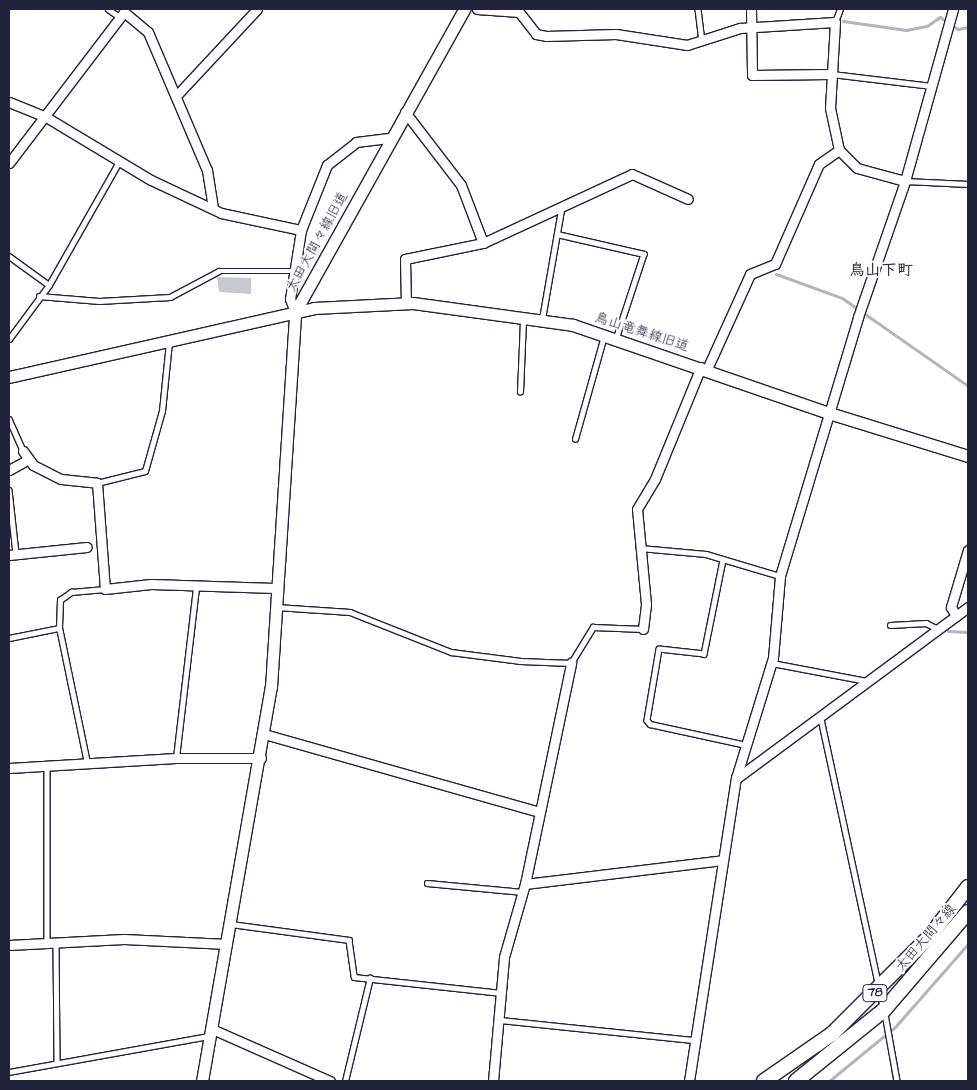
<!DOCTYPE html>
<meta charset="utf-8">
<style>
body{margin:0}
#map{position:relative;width:977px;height:1090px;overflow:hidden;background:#fff;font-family:"Architects Daughter","Klee One",sans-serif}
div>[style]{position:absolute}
.stream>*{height:3px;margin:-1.5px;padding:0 1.5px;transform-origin:1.5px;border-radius:1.5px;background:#b4b4bc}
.building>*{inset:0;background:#c8c8cf}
.roads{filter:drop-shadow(1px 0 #22223b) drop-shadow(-1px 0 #22223b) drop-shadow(0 1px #22223b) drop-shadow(0 -1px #22223b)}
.service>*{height:4.5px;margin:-2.25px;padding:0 2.25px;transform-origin:2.25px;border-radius:2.25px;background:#fff}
.minor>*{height:9px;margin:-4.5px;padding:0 4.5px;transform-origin:4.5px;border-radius:4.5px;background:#fff}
.tertiary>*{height:11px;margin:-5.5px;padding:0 5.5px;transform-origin:5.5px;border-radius:5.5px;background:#fff}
.primary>*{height:14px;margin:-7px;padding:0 7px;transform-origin:7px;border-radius:7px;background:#fff}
span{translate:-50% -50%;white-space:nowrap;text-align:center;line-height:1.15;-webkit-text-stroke:4px #fff;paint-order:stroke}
.shield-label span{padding:1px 4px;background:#fff;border:1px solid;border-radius:4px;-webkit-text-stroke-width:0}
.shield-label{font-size:12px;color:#22223b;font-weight:700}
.street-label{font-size:14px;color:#22223b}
.quarter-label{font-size:16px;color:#22223b;font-weight:700}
.frame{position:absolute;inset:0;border:10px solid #22223b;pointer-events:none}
</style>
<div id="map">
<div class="stream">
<i style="left:843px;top:21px;width:64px;rotate:8.1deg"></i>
<i style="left:906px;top:30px;width:21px;rotate:-11deg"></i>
<i style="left:927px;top:26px;width:16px;rotate:-35deg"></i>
<i style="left:940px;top:17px;width:22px;rotate:34deg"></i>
<i style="left:958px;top:29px;width:10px;rotate:-11deg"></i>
<i style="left:776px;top:274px;width:70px;rotate:20deg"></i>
<i style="left:842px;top:298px;width:154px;rotate:34.9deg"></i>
<i style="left:948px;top:631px;width:20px;rotate:3deg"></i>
<i style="left:892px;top:1072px;width:9px;rotate:77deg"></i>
<i style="left:829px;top:1081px;width:85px;rotate:-39.3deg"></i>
<i style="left:895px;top:1027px;width:111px;rotate:-48.7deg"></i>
</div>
<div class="building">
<i style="clip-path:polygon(217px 277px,251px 278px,251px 294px,219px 292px)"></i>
</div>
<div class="roads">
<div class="service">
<i style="left:108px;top:9px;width:14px;rotate:34deg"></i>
<i style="left:698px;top:9px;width:31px;rotate:83deg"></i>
<i style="left:835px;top:22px;width:14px;rotate:-69deg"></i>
<i style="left:832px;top:74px;width:100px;rotate:6.9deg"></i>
<i style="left:905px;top:181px;width:63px;rotate:2.7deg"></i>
<i style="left:557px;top:234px;width:89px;rotate:12.9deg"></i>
<i style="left:644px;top:254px;width:89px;rotate:108.2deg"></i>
<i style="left:9px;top:256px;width:49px;rotate:35.9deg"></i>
<i style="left:39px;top:296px;width:60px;rotate:4.8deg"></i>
<i style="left:99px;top:301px;width:71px;rotate:-3.2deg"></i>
<i style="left:170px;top:297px;width:55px;rotate:-28deg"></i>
<i style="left:219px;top:271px;width:75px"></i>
<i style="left:542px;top:319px;width:111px;rotate:-80.1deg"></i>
<i style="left:9px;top:339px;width:67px;rotate:-53.5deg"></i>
<i style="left:49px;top:285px;width:142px;rotate:-60.4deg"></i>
<i style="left:520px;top:392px;width:73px;rotate:-87.6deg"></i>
<i style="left:9px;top:419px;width:35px;rotate:66deg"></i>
<i style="left:575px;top:439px;width:107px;rotate:-74.3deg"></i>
<i style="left:97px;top:483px;width:49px;rotate:-14deg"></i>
<i style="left:145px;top:471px;width:62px;rotate:-74.2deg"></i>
<i style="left:162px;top:411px;width:69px;rotate:-84.2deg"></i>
<i style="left:9px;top:490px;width:63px;rotate:83.7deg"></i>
<i style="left:640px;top:548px;width:66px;rotate:5.2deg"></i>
<i style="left:706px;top:554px;width:77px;rotate:16.6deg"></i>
<i style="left:723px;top:560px;width:96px;rotate:101.4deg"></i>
<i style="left:704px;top:654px;width:45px;rotate:-173.7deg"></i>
<i style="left:659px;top:649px;width:72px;rotate:99.6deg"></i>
<i style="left:647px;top:720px;width:5px;rotate:53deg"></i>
<i style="left:650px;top:724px;width:98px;rotate:12.3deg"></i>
<i style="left:276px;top:607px;width:74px;rotate:3.9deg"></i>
<i style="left:350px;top:612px;width:109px;rotate:21.6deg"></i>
<i style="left:451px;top:652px;width:70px;rotate:7.4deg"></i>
<i style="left:520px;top:661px;width:51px;rotate:2.2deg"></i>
<i style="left:571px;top:663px;width:42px;rotate:-58.6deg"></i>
<i style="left:593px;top:627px;width:50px;rotate:2.3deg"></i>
<i style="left:890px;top:625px;width:36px;rotate:-3deg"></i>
<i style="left:926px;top:623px;width:13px;rotate:27deg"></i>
<i style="left:9px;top:638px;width:51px;rotate:-11.3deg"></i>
<i style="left:772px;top:663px;width:96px;rotate:10.8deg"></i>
<i style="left:821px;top:719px;width:294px;rotate:77.8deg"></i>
<i style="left:176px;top:758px;width:172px;rotate:-83.3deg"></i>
<i style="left:87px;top:763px;width:138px;rotate:-101.7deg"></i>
<i style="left:59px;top:628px;width:28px;rotate:-88deg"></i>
<i style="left:60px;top:600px;width:14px;rotate:-36deg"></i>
<i style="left:71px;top:592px;width:34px;rotate:-5deg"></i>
<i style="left:47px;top:767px;width:177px;rotate:90deg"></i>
<i style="left:427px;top:883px;width:96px;rotate:5.4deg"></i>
<i style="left:231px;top:924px;width:119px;rotate:7.7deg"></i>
<i style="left:349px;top:940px;width:37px;rotate:82deg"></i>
<i style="left:354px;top:977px;width:148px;rotate:6.2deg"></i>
<i style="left:56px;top:943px;width:119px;rotate:89.5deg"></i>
<i style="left:885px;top:1014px;width:68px;rotate:79.8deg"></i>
<i style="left:500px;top:1020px;width:196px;rotate:5.9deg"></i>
<i style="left:9px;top:1072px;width:203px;rotate:-10.2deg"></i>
<i style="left:345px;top:1081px;width:106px;rotate:-76.4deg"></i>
</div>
<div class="minor">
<i style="left:477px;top:9px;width:42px;rotate:4.1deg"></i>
<i style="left:519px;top:12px;width:28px;rotate:52deg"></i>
<i style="left:536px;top:34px;width:10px;rotate:11deg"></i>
<i style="left:546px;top:36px;width:70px;rotate:-1.6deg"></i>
<i style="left:616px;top:34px;width:72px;rotate:8.8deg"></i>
<i style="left:687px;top:45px;width:56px;rotate:-17.8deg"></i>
<i style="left:740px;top:28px;width:95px;rotate:-3.6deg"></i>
<i style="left:835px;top:22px;width:86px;rotate:93.3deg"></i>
<i style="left:830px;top:108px;width:43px;rotate:77.9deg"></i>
<i style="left:839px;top:150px;width:25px;rotate:45deg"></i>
<i style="left:857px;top:168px;width:50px;rotate:15.2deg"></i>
<i style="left:751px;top:9px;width:66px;rotate:89.1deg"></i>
<i style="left:752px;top:75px;width:78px;rotate:-0.7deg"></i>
<i style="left:176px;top:96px;width:119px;rotate:-47deg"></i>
<i style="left:9px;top:102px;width:40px;rotate:22deg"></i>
<i style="left:46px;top:117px;width:122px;rotate:31deg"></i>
<i style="left:151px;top:180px;width:77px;rotate:25.2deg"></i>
<i style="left:221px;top:213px;width:82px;rotate:12deg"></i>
<i style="left:405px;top:112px;width:92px;rotate:52.5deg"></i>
<i style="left:461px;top:185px;width:62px;rotate:69.2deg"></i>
<i style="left:483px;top:243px;width:164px;rotate:-24.8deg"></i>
<i style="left:632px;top:174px;width:61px;rotate:24.1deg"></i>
<i style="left:9px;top:163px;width:190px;rotate:-52.7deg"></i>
<i style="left:124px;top:12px;width:31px;rotate:40deg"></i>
<i style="left:148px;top:32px;width:150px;rotate:66.9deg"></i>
<i style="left:207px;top:170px;width:39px;rotate:81deg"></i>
<i style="left:406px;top:304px;width:45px;rotate:-91.3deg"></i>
<i style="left:405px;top:259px;width:80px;rotate:-11.6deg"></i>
<i style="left:295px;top:312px;width:14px;rotate:-111deg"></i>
<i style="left:290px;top:299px;width:70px;rotate:-80.9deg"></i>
<i style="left:301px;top:230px;width:70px;rotate:-68.2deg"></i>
<i style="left:327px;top:165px;width:37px;rotate:-38deg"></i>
<i style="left:356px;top:142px;width:35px;rotate:-7deg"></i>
<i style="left:707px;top:369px;width:104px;rotate:-65.6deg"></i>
<i style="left:750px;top:274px;width:27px;rotate:-22deg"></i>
<i style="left:775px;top:264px;width:109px;rotate:-66.3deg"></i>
<i style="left:819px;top:164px;width:24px;rotate:-35deg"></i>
<i style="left:23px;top:451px;width:17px;rotate:54deg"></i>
<i style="left:33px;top:465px;width:31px;rotate:27deg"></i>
<i style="left:61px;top:479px;width:36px;rotate:6deg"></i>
<i style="left:97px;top:483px;width:106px;rotate:85.7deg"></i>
<i style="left:105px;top:589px;width:46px;rotate:-6.2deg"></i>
<i style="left:151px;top:584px;width:124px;rotate:1.8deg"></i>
<i style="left:9px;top:470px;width:21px;rotate:-29deg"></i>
<i style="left:9px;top:555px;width:78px;rotate:-5.9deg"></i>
<i style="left:956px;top:616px;width:10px;rotate:-119deg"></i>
<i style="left:951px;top:607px;width:59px;rotate:-73.4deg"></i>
<i style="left:643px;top:629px;width:25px;rotate:-83deg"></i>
<i style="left:646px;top:604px;width:95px;rotate:-95.4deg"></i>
<i style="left:637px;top:509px;width:35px;rotate:-59deg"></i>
<i style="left:655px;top:479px;width:121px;rotate:-67.7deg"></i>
<i style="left:264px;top:734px;width:286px;rotate:15.8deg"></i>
<i style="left:9px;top:768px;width:167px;rotate:-3.4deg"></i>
<i style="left:176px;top:758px;width:85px"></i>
<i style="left:737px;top:778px;width:287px;rotate:-36.5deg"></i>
<i style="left:525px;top:884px;width:199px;rotate:-6.9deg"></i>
<i style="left:9px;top:945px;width:115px;rotate:-3deg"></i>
<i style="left:124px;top:939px;width:103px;rotate:2.8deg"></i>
<i style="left:212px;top:1029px;width:129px;rotate:23.8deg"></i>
<i style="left:493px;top:1081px;width:124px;rotate:-84.9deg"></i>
<i style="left:504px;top:957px;width:76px;rotate:-74deg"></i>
<i style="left:525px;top:884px;width:226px;rotate:-78.2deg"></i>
<i style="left:689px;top:1081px;width:307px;rotate:-81.2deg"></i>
<i style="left:736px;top:778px;width:126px;rotate:-72.9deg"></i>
<i style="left:773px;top:658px;width:82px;rotate:-85.1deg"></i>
<i style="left:780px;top:576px;width:270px;rotate:-73.2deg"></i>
<i style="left:858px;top:317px;width:144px;rotate:-70.9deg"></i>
<i style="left:905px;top:181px;width:179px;rotate:-74.4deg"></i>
</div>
<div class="tertiary">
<i style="left:9px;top:377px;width:313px;rotate:-12.7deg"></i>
<i style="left:314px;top:308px;width:99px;rotate:-2.9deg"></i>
<i style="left:413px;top:303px;width:162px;rotate:7.8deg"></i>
<i style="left:573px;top:325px;width:271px;rotate:19deg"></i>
<i style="left:829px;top:413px;width:145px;rotate:17.2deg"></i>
<i style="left:202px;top:1081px;width:400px;rotate:-80.1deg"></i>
<i style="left:271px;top:687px;width:376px;rotate:-86.3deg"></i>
<i style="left:295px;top:312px;width:347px;rotate:-60.8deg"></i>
</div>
<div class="primary">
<i style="left:764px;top:1081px;width:83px;rotate:-34.7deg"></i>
<i style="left:832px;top:1034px;width:139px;rotate:-45deg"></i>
<i style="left:930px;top:936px;width:62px;rotate:-52.2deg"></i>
<i style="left:796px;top:1081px;width:113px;rotate:-38.9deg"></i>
<i style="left:884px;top:1010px;width:129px;rotate:-49.4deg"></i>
</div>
</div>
<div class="shield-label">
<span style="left:875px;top:993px">78</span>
</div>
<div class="street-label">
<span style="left:317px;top:242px;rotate:-61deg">太田大間々線旧道</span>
<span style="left:642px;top:332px;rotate:18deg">鳥山竜舞線旧道</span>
<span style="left:926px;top:938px;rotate:-49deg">太田大間々線</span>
</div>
<div class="quarter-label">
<span style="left:881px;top:270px">鳥山下町</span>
</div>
<div class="frame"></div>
</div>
